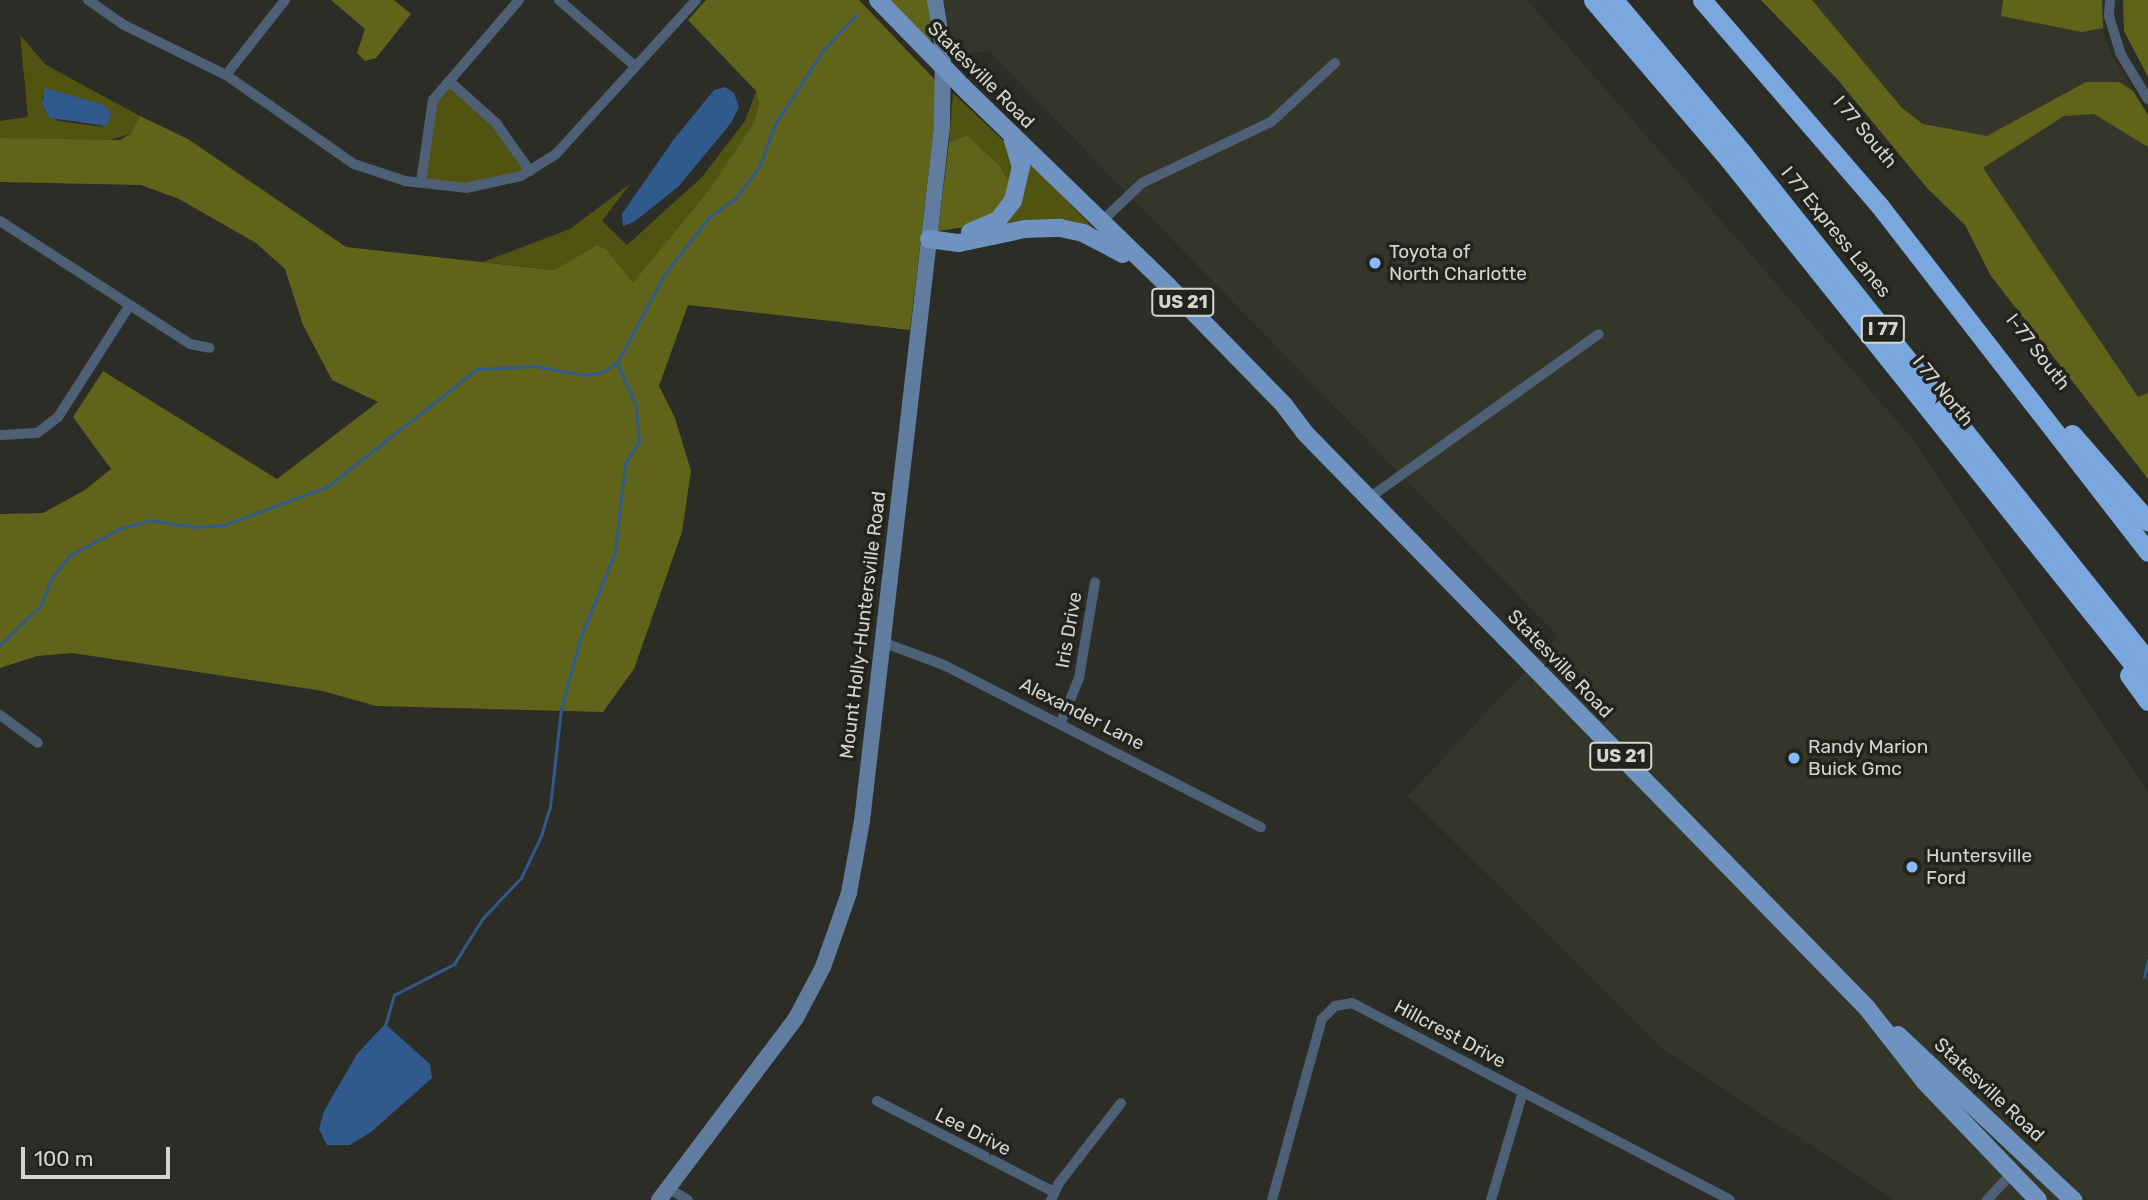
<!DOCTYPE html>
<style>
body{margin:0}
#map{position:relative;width:2148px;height:1200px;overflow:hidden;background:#2c2d27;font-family:Rubik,sans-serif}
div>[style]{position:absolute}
.built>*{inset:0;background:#35362a}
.green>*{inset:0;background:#505410}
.forest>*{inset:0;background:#5f641a}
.water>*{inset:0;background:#305a8c}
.stream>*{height:2.5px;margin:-1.25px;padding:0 1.25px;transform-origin:1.25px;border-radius:1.25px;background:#305a8c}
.street>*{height:10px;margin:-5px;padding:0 5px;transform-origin:5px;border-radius:5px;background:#4e6076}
.secondary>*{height:16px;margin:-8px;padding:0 8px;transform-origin:8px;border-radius:8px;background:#607da0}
.primary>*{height:18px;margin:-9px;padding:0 9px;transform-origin:9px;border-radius:9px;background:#6e93c0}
.highway>*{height:19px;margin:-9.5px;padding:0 9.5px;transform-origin:9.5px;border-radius:9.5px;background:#7aa7de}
.primary-bridge>*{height:18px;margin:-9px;padding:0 9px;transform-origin:9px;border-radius:9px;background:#6e93c0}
.dots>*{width:19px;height:19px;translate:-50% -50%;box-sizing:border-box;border:4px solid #22231d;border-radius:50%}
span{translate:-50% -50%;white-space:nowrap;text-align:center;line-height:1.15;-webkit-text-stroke:7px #22231d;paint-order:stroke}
.shield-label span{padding:2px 5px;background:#22231d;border:2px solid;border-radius:5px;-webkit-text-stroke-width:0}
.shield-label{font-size:18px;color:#d4d5d1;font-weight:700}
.street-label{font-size:19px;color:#d4d5d1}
.poi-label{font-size:19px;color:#d4d5d1}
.left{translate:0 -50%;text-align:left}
.scale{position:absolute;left:21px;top:1147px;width:149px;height:32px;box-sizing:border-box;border:4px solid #d4d5d1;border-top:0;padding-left:9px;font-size:21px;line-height:24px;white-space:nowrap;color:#d4d5d1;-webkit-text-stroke:5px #22231d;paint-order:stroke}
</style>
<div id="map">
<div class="built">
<i style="clip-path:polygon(935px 0,1527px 0,1911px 437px,2148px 793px,2148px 1200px,1895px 1200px,1665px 1051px,1408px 796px,1558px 636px,989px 51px,943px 57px)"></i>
<i style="clip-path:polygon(1812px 0,2102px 0,2105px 38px,2113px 57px,2148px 115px,2148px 420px)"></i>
</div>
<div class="green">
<i style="clip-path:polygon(evenodd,20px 35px,46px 65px,140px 116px,130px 134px,102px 142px,0 138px,0 121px,28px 117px,20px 35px,42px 95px,104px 127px,58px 121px,45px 112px,42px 95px)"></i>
<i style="clip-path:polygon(449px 81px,481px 108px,530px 171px,482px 186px,421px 182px,429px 114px)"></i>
<i style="clip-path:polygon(756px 91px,759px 103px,754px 123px,708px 191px,633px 284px,606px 249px,597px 245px,554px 270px,483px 262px,570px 229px,630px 184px,602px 221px,627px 245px,702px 177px,745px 121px)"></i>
<i style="clip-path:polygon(953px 93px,1008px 145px,1016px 164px,1010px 183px,999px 165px,967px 135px,949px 143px)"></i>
<i style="clip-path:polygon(1021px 154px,1107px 242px,1097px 236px,990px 229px)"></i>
</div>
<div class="forest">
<i style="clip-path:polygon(331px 0,394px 0,411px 14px,376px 58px,365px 61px,357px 53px,365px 29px)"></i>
<i style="clip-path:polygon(706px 0,859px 0,939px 84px,910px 330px,688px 305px,659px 386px,675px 418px,691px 471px,682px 532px,634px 669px,603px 712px,376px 706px,323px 691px,72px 653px,37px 656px,0 668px,0 514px,43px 513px,85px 490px,111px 469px,73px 417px,103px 371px,277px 479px,378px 402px,332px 380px,303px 325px,285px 269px,256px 243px,179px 199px,141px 185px,0 182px,0 138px,120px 140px,130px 134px,140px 116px,188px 139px,346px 247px,554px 270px,597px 245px,606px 249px,633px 283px,708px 191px,754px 123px,759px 103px,756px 91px,688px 20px)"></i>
<i style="clip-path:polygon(886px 0,929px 0,931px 41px,912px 27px)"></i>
<i style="clip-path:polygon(1761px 0,1812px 0,1902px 108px,1923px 124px,1987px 136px,2086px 82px,2119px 82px,2133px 91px,2148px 115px,2148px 147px,2094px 114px,2064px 116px,1983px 168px,2138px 397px,2148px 393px,2148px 479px,1991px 276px,1965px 225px,1927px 188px,1838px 80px)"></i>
<i style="clip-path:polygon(2003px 0,2102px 0,2103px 28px,2082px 32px,2001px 16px)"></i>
<i style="clip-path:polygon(2123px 0,2148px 0,2148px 77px,2124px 31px)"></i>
<i style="clip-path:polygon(967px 135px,999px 165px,1010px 183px,1004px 205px,980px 225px,938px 231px,949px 143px)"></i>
</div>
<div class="water">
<i style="clip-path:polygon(725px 87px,734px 93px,739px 107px,731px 123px,678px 187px,634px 222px,623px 226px,622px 214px,674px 139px,714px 90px)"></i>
<i style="clip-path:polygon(45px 88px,101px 104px,111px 112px,107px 126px,50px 118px,42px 105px)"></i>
<i style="clip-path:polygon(385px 1024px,430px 1064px,432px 1078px,371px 1132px,350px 1145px,327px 1145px,319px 1129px,324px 1111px,357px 1054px)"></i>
</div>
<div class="stream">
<i style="left:0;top:645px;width:57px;rotate:-44.3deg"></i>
<i style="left:41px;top:605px;width:28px;rotate:-69deg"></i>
<i style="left:51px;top:579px;width:31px;rotate:-52deg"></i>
<i style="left:70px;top:555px;width:58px;rotate:-27.9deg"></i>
<i style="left:121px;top:528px;width:30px;rotate:-15deg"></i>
<i style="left:150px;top:520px;width:47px;rotate:8.7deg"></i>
<i style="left:196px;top:527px;width:28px;rotate:-4deg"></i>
<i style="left:224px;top:525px;width:110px;rotate:-20.3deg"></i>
<i style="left:327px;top:487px;width:191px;rotate:-38.2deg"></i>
<i style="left:477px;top:369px;width:58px;rotate:-3deg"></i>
<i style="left:535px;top:366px;width:50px;rotate:10.4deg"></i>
<i style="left:584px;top:375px;width:16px;rotate:-7deg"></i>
<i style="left:600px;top:373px;width:20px;rotate:-30deg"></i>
<i style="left:617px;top:363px;width:100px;rotate:-61.9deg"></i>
<i style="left:664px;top:275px;width:73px;rotate:-52.2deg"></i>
<i style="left:709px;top:217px;width:32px;rotate:-35deg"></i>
<i style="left:735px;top:199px;width:40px;rotate:-53deg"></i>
<i style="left:759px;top:167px;width:46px;rotate:-69.6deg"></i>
<i style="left:775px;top:124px;width:90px;rotate:-56.8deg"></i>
<i style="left:824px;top:49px;width:47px;rotate:-46.7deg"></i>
<i style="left:2144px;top:977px;width:17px;rotate:-77deg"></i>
<i style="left:385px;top:1026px;width:32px;rotate:-74deg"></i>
<i style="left:394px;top:995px;width:68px;rotate:-27.3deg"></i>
<i style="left:454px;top:964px;width:54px;rotate:-57.8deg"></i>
<i style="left:483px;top:918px;width:55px;rotate:-46.5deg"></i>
<i style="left:521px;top:878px;width:47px;rotate:-64.5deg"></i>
<i style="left:541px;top:836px;width:30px;rotate:-73deg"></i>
<i style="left:550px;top:807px;width:99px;rotate:-83.6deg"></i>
<i style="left:561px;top:709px;width:73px;rotate:-74.8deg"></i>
<i style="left:580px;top:639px;width:94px;rotate:-68.1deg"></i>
<i style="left:615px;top:552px;width:89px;rotate:-83.5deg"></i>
<i style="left:625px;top:464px;width:26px;rotate:-58deg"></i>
<i style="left:639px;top:442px;width:36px;rotate:-95deg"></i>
<i style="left:636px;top:406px;width:47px;rotate:-113.8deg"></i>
</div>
<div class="street">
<i style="left:88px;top:0;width:44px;rotate:34.8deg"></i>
<i style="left:124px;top:25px;width:114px;rotate:26.1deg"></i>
<i style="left:226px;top:75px;width:156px;rotate:34.8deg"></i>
<i style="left:354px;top:164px;width:54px;rotate:18.4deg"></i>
<i style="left:405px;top:181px;width:61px;rotate:6.5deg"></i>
<i style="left:466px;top:188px;width:56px;rotate:-12.3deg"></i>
<i style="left:521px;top:176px;width:41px;rotate:-32.2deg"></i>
<i style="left:556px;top:154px;width:208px;rotate:-47.7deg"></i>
<i style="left:559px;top:0;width:101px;rotate:41deg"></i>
<i style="left:2110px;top:0;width:16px;rotate:94deg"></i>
<i style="left:2109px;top:16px;width:39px;rotate:73deg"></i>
<i style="left:2120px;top:53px;width:54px;rotate:58.7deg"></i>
<i style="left:226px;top:75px;width:95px;rotate:-51.8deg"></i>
<i style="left:449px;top:81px;width:63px;rotate:41.8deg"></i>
<i style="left:496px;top:123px;width:59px;rotate:54.7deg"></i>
<i style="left:421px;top:182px;width:83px;rotate:-81.7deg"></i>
<i style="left:433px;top:100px;width:132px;rotate:-49.3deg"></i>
<i style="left:0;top:221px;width:226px;rotate:32.9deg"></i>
<i style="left:190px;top:344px;width:20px;rotate:11deg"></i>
<i style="left:1102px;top:221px;width:55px;rotate:-43.5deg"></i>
<i style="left:1142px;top:183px;width:143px;rotate:-25.3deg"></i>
<i style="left:1271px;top:122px;width:87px;rotate:-42.7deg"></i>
<i style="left:0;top:435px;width:37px;rotate:-3deg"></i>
<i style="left:37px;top:433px;width:26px;rotate:-37deg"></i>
<i style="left:58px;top:417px;width:133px;rotate:-57.3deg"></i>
<i style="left:1369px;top:498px;width:282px;rotate:-35.5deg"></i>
<i style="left:882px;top:642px;width:66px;rotate:20.4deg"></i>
<i style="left:944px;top:665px;width:356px;rotate:27.1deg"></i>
<i style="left:0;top:715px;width:47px;rotate:36.4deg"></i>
<i style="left:1061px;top:722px;width:48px;rotate:-67.8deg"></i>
<i style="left:1079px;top:678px;width:97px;rotate:-80.5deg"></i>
<i style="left:877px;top:1101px;width:199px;rotate:27.2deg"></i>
<i style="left:668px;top:1188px;width:23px;rotate:31deg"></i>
<i style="left:1051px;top:1200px;width:19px;rotate:-65deg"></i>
<i style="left:1059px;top:1183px;width:101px;rotate:-52.2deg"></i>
<i style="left:1272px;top:1200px;width:188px;rotate:-74.6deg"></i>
<i style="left:1322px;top:1019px;width:18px;rotate:-45deg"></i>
<i style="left:1335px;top:1006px;width:17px;rotate:-10deg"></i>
<i style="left:1352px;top:1003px;width:426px;rotate:27.5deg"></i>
<i style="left:1491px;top:1200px;width:113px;rotate:-73.5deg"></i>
<i style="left:1987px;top:1200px;width:37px;rotate:-47deg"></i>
</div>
<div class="secondary">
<i style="left:659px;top:1200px;width:228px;rotate:-53deg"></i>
<i style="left:796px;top:1018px;width:58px;rotate:-62.1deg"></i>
<i style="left:823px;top:967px;width:78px;rotate:-70.6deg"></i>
<i style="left:849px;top:893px;width:73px;rotate:-79.8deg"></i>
<i style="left:862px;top:821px;width:700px;rotate:-83.43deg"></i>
<i style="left:942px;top:126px;width:77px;rotate:-89.3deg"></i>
<i style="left:943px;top:49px;width:50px;rotate:-99.3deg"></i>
</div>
<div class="primary">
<i style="left:878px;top:0;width:57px;rotate:45.7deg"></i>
<i style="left:968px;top:92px;width:279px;rotate:44.1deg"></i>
<i style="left:1168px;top:286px;width:166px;rotate:45.7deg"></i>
<i style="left:1284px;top:405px;width:34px;rotate:53deg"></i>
<i style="left:1304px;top:432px;width:805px;rotate:45.65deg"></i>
<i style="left:1867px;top:1008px;width:94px;rotate:51.9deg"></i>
<i style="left:1925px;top:1082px;width:163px;rotate:46.2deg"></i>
<i style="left:970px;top:232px;width:30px;rotate:-23deg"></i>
<i style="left:998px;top:220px;width:24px;rotate:-52deg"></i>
<i style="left:1013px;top:201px;width:35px;rotate:-77deg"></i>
<i style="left:1021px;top:167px;width:28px;rotate:-107deg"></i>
<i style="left:929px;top:239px;width:30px;rotate:8deg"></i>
<i style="left:959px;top:243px;width:67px;rotate:-12deg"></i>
<i style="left:1025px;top:229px;width:35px;rotate:-2deg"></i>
<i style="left:1060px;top:228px;width:24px;rotate:12deg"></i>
<i style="left:1083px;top:233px;width:45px;rotate:27.7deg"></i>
<i style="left:1898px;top:1035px;width:241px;rotate:43.3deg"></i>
</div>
<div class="highway">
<i style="left:1593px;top:0;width:211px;rotate:49.6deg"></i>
<i style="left:1730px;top:161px;width:669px;rotate:51.31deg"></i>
<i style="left:1614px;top:0;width:199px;rotate:49.9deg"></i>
<i style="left:1742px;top:152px;width:651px;rotate:51.42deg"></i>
<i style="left:1702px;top:0;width:271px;rotate:49.2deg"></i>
<i style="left:1879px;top:205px;width:439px;rotate:52.2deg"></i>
<i style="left:2072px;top:434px;width:116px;rotate:48.9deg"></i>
<i style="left:2129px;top:675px;width:32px;rotate:54deg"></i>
</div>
<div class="primary-bridge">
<i style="left:918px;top:41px;width:71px;rotate:45.6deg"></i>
</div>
<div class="dots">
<i style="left:1375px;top:263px;background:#86bbfb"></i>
<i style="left:1794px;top:758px;background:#86bbfb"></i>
<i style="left:1912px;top:867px;background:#86bbfb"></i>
</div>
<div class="shield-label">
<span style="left:1183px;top:302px">US 21</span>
<span style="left:1883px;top:329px">I 77</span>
<span style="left:1621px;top:756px">US 21</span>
</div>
<div class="street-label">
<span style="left:981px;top:75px;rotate:45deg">Statesville Road</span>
<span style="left:1865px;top:132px;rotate:50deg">I 77 South</span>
<span style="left:1836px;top:232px;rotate:51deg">I 77 Express Lanes</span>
<span style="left:2038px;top:352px;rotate:52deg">I-77 South</span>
<span style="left:1943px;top:391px;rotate:51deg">I 77 North</span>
<span style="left:863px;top:625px;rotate:-83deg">Mount Holly-Huntersville Road</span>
<span style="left:1069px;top:630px;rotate:-80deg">Iris Drive</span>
<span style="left:1560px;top:664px;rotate:46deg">Statesville Road</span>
<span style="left:1082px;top:714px;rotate:27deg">Alexander Lane</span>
<span style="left:1450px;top:1034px;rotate:28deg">Hillcrest Drive</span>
<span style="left:1989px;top:1090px;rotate:43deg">Statesville Road</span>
<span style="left:973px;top:1132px;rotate:27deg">Lee Drive</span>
</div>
<div class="poi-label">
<span class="left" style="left:1389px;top:263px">Toyota of<br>North Charlotte</span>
<span class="left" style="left:1808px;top:758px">Randy Marion<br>Buick Gmc</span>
<span class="left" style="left:1926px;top:867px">Huntersville<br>Ford</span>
</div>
<div class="scale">100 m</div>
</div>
